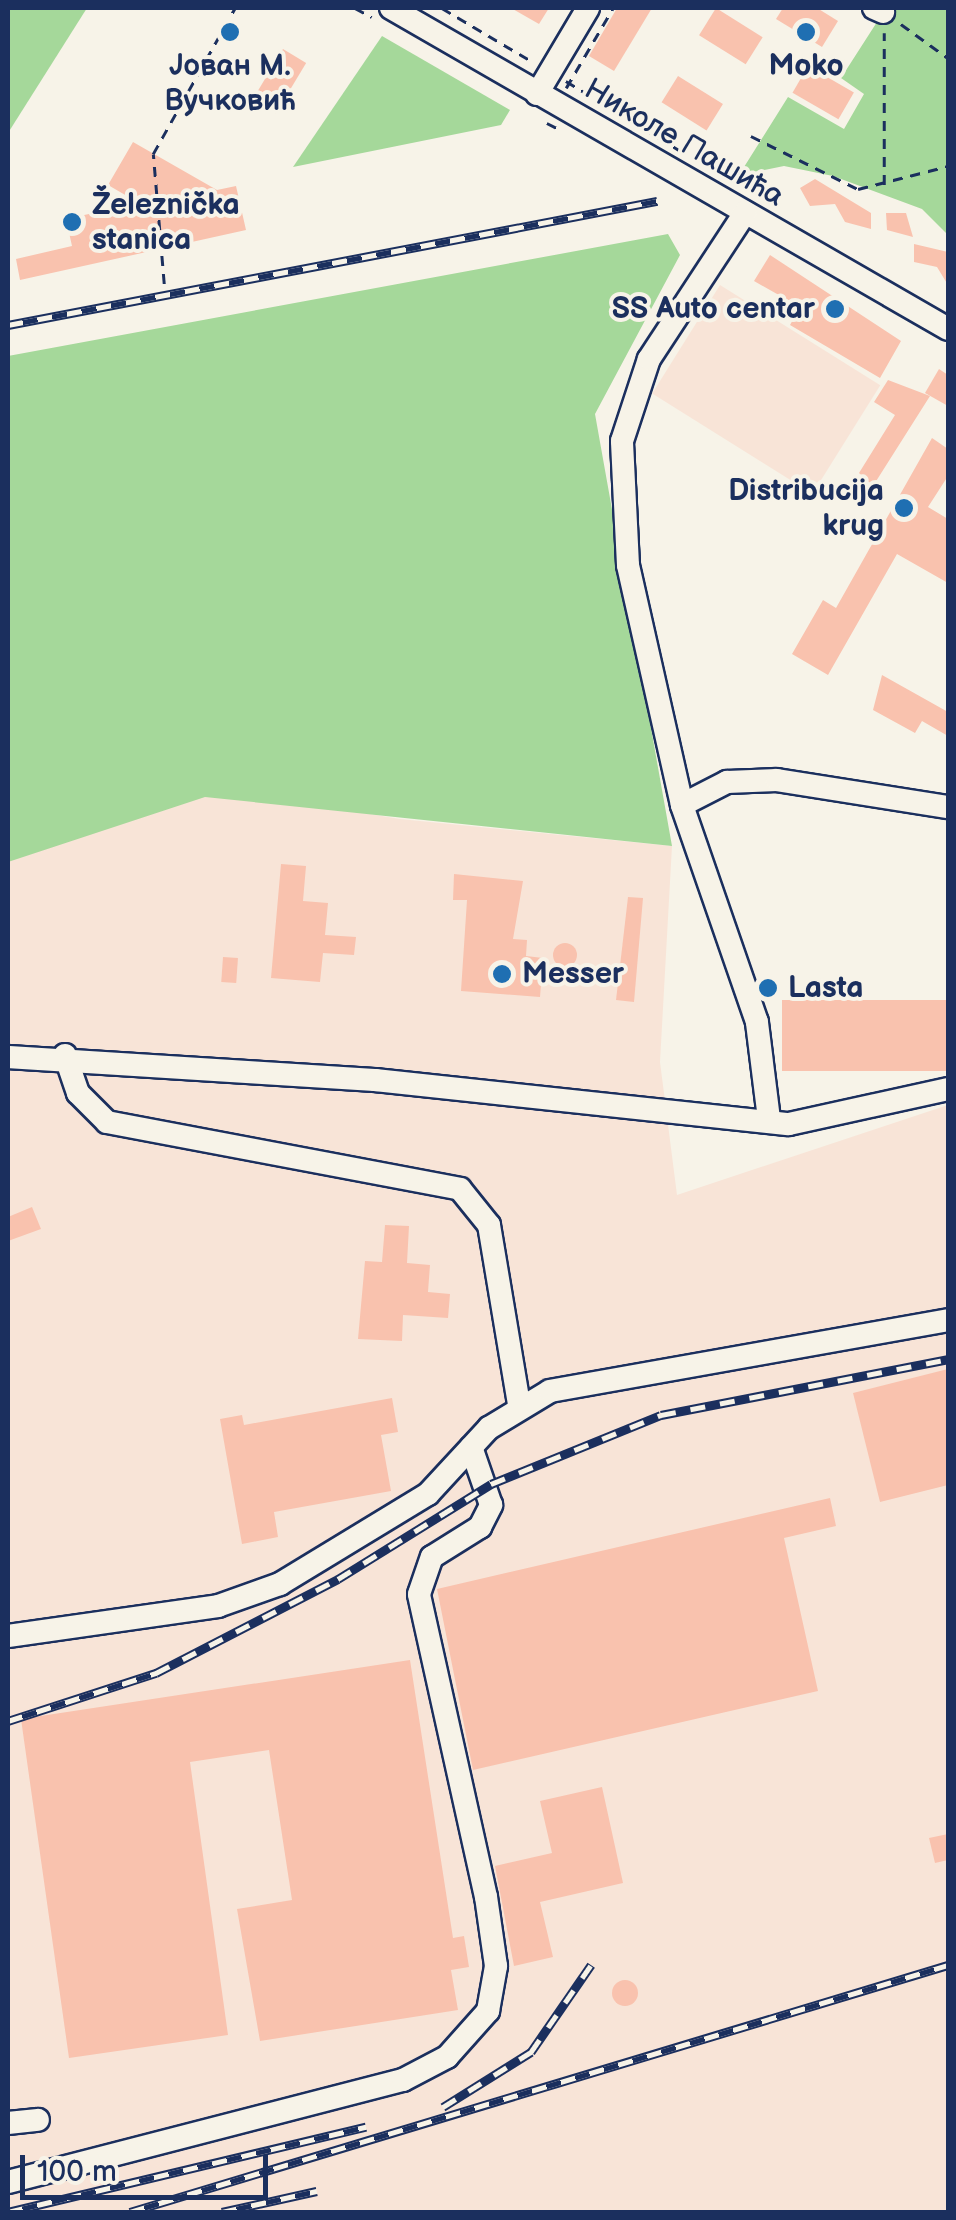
<!DOCTYPE html>
<meta charset="utf-8">
<style>
body{margin:0}
#map{position:relative;width:956px;height:2220px;overflow:hidden;background:#f7f3e8;font-family:"Balsamiq Sans",sans-serif}
div>[style]{position:absolute}
.built>*{inset:0;background:#f8e4d7;transform-origin:0 0}
.green>*{inset:0;background:#a5d89a}
.building>*{inset:0;background:#f9c2ae;transform-origin:0 0}
.round{border-radius:50%}
.path>*{height:2.5px;margin-top:-1.25px;transform-origin:0;background:repeating-linear-gradient(90deg,#1b2f5e 0 10px,transparent 0 18px)}
.roads{filter:drop-shadow(2px 0 #1b2f5e) drop-shadow(-2px 0 #1b2f5e) drop-shadow(0 2px #1b2f5e) drop-shadow(0 -2px #1b2f5e)}
.minor>*{height:22px;margin:-11px;padding:0 11px;transform-origin:11px;border-radius:11px;background:#f7f3e8}
.rail>*{height:9px;margin-top:-4.5px;transform-origin:0;background:repeating-linear-gradient(90deg,#f7f3e8 0 15px,#1b2f5e 0 30px);box-sizing:border-box;border-block:2px solid #1b2f5e}
.dots>*{width:28px;height:28px;translate:-50% -50%;box-sizing:border-box;border:5px solid #f7f3e8;border-radius:50%}
span{translate:-50% -50%;white-space:nowrap;text-align:center;line-height:1.15;-webkit-text-stroke:8px #f7f3e8;paint-order:stroke}
.poi-label{font-size:30px;color:#1b2f5e;font-weight:700}
.left{translate:0 -50%;text-align:left}
.right{translate:-100% -50%;text-align:right}
.street-label{font-size:30px;color:#1b2f5e}
.frame{position:absolute;inset:0;border:10px solid #1b2f5e;pointer-events:none}
.scale{position:absolute;left:20px;top:2155px;width:248px;height:45px;box-sizing:border-box;border:5px solid #1b2f5e;border-top:0;padding-left:12px;font-size:30px;line-height:35px;white-space:nowrap;color:#1b2f5e;-webkit-text-stroke:8px #f7f3e8;paint-order:stroke}
</style>
<div id="map">
<div class="built">
<i style="left:720px;top:285px;width:189px;height:128px;rotate:32deg"></i>
<i style="clip-path:polygon(196px 785px,400px 819px,672px 846px,660px 1062px,677px 1195px,948px 1105px,948px 2212px,8px 2212px,8px 855px)"></i>
</div>
<div class="green">
<i style="clip-path:polygon(8px 8px,87px 8px,8px 133px)"></i>
<i style="clip-path:polygon(886px 8px,948px 8px,948px 235px,922px 209px,833px 176px,784px 166px,739px 175px,788px 97px,844px 129px,864px 94px,841px 78px)"></i>
<i style="clip-path:polygon(382px 36px,510px 110px,501px 125px,293px 167px)"></i>
<i style="clip-path:polygon(668px 234px,680px 255px,595px 414px,672px 846px,205px 797px,8px 862px,8px 356px)"></i>
</div>
<div class="building">
<i style="clip-path:polygon(511px 8px,549px 8px,539px 24px)"></i>
<i style="clip-path:polygon(617px 8px,652px 8px,614px 71px,589px 56px)"></i>
<i style="left:716px;top:8px;width:55px;height:32px;rotate:32deg"></i>
<i style="clip-path:polygon(783px 8px,817px 8px,838px 21px,822px 47px,776px 19px)"></i>
<i style="left:283px;top:49px;width:27px;height:59px;rotate:31deg"></i>
<i style="left:808px;top:66px;width:53px;height:31px;rotate:30deg"></i>
<i style="left:678px;top:76px;width:53px;height:31px;rotate:32deg"></i>
<i style="clip-path:polygon(133px 142px,217px 190px,236px 186px,246px 230px,20px 280px,16px 259px,72px 246px,66px 219px,139px 203px,108px 185px)"></i>
<i style="clip-path:polygon(815px 179px,871px 213px,871px 229px,845px 222px,835px 204px,810px 206px,800px 188px)"></i>
<i style="clip-path:polygon(886px 213px,906px 213px,913px 237px,887px 230px)"></i>
<i style="clip-path:polygon(914px 244px,948px 252px,948px 285px,937px 267px,914px 262px)"></i>
<i style="clip-path:polygon(770px 255px,901px 341px,880px 378px,790px 325px,800px 307px,754px 281px)"></i>
<i style="clip-path:polygon(939px 369px,948px 375px,948px 406px,925px 393px)"></i>
<i style="clip-path:polygon(888px 380px,930px 396px,873px 486px,859px 473px,895px 415px,874px 402px)"></i>
<i style="clip-path:polygon(932px 438px,948px 449px,948px 476px,928px 507px,948px 519px,948px 583px,897px 554px,828px 675px,792px 654px,823px 600px,836px 608px)"></i>
<i style="clip-path:polygon(882px 675px,948px 712px,948px 736px,922px 721px,915px 733px,873px 710px)"></i>
<i style="clip-path:polygon(281px 864px,306px 866px,303px 901px,328px 903px,325px 935px,356px 937px,354px 955px,323px 953px,320px 982px,271px 978px)"></i>
<i style="clip-path:polygon(454px 874px,523px 881px,513px 939px,527px 940px,526px 956px,543px 958px,540px 997px,461px 991px,467px 900px,453px 900px)"></i>
<i style="clip-path:polygon(628px 897px,643px 898px,634px 1002px,616px 1000px)"></i>
<i class="round" style="left:553px;top:943px;width:24px;height:24px"></i>
<i style="left:223px;top:957px;width:15px;height:25px;rotate:4deg"></i>
<i style="left:948px;top:1000px;width:71px;height:166px;rotate:90deg"></i>
<i style="clip-path:polygon(32px 1207px,41px 1229px,8px 1241px,8px 1217px)"></i>
<i style="clip-path:polygon(385px 1225px,409px 1226px,407px 1263px,430px 1265px,428px 1292px,450px 1294px,448px 1318px,403px 1315px,402px 1341px,358px 1339px,365px 1261px,382px 1262px)"></i>
<i style="clip-path:polygon(948px 1369px,948px 1485px,880px 1502px,853px 1393px)"></i>
<i style="clip-path:polygon(392px 1398px,398px 1432px,381px 1435px,391px 1491px,274px 1512px,278px 1537px,242px 1544px,220px 1419px,242px 1415px,244px 1425px)"></i>
<i style="clip-path:polygon(830px 1498px,836px 1526px,784px 1538px,818px 1691px,473px 1770px,437px 1589px)"></i>
<i style="clip-path:polygon(410px 1660px,453px 1938px,464px 1936px,469px 1967px,451px 1970px,458px 2010px,260px 2041px,237px 1909px,292px 1900px,269px 1750px,190px 1762px,228px 2035px,69px 2058px,21px 1719px)"></i>
<i style="clip-path:polygon(602px 1787px,623px 1883px,540px 1902px,553px 1957px,514px 1966px,495px 1866px,552px 1853px,540px 1801px)"></i>
<i style="clip-path:polygon(948px 1834px,948px 1860px,935px 1863px,929px 1838px)"></i>
<i class="round" style="left:612px;top:1980px;width:26px;height:26px"></i>
</div>
<div class="path">
<i style="left:355px;top:8px;width:19px;rotate:28deg"></i>
<i style="left:442px;top:8px;width:106px;rotate:30.7deg"></i>
<i style="left:901px;top:24px;width:58px;rotate:35.9deg"></i>
<i style="left:566px;top:81px;width:132px;rotate:31.4deg"></i>
<i style="left:566px;top:88px;width:93px;rotate:-59.6deg"></i>
<i style="left:547px;top:123px;width:13px;rotate:27deg"></i>
<i style="left:751px;top:136px;width:119px;rotate:26.4deg"></i>
<i style="left:858px;top:189px;width:93px;rotate:-14.3deg"></i>
<i style="left:884px;top:185px;width:152px;rotate:-90deg"></i>
<i style="left:164px;top:284px;width:130px;rotate:-94.8deg"></i>
<i style="left:153px;top:154px;width:167px;rotate:-60.7deg"></i>
</div>
<div class="roads">
<div class="minor">
<i style="left:391px;top:8px;width:643px;rotate:29.95deg"></i>
<i style="left:874px;top:8px;width:10px;rotate:24deg"></i>
<i style="left:537px;top:94px;width:100px;rotate:-59.3deg"></i>
<i style="left:682px;top:805px;width:246px;rotate:-102.7deg"></i>
<i style="left:628px;top:565px;width:124px;rotate:-92.8deg"></i>
<i style="left:622px;top:441px;width:86px;rotate:-71.8deg"></i>
<i style="left:649px;top:359px;width:175px;rotate:-56.7deg"></i>
<i style="left:65px;top:1055px;width:40px;rotate:71.1deg"></i>
<i style="left:78px;top:1093px;width:41px;rotate:45deg"></i>
<i style="left:107px;top:1122px;width:359px;rotate:10.7deg"></i>
<i style="left:460px;top:1189px;width:46px;rotate:51.1deg"></i>
<i style="left:489px;top:1225px;width:182px;rotate:80.5deg"></i>
<i style="left:8px;top:1057px;width:368px;rotate:3.6deg"></i>
<i style="left:375px;top:1080px;width:416px;rotate:6.1deg"></i>
<i style="left:789px;top:1124px;width:163px;rotate:-12.4deg"></i>
<i style="left:769px;top:1119px;width:98px;rotate:-97.1deg"></i>
<i style="left:757px;top:1022px;width:230px;rotate:-109.1deg"></i>
<i style="left:682px;top:805px;width:51px;rotate:-27.1deg"></i>
<i style="left:727px;top:782px;width:50px;rotate:-2.3deg"></i>
<i style="left:777px;top:780px;width:173px;rotate:9deg"></i>
<i style="left:8px;top:1636px;width:212px;rotate:-8.1deg"></i>
<i style="left:218px;top:1606px;width:66px;rotate:-19.5deg"></i>
<i style="left:280px;top:1584px;width:173px;rotate:-31.3deg"></i>
<i style="left:428px;top:1494px;width:90px;rotate:-47.3deg"></i>
<i style="left:489px;top:1428px;width:71px;rotate:-31.2deg"></i>
<i style="left:550px;top:1391px;width:404px;rotate:-10.1deg"></i>
<i style="left:8px;top:2123px;width:30px;rotate:-6deg"></i>
<i style="left:8px;top:2182px;width:408px;rotate:-14.5deg"></i>
<i style="left:403px;top:2080px;width:50px;rotate:-27.6deg"></i>
<i style="left:447px;top:2057px;width:62px;rotate:-48.3deg"></i>
<i style="left:488px;top:2011px;width:46px;rotate:-79.9deg"></i>
<i style="left:496px;top:1966px;width:70px;rotate:-98.2deg"></i>
<i style="left:486px;top:1897px;width:310px;rotate:-102.5deg"></i>
<i style="left:419px;top:1594px;width:39px;rotate:-71deg"></i>
<i style="left:432px;top:1557px;width:57px;rotate:-32deg"></i>
<i style="left:480px;top:1527px;width:25px;rotate:-63deg"></i>
<i style="left:491px;top:1505px;width:61px;rotate:-109deg"></i>
</div>
</div>
<div class="rail">
<i style="left:8px;top:325px;width:661px;rotate:-10.82deg"></i>
<i style="left:8px;top:1721px;width:156px;rotate:-18deg"></i>
<i style="left:156px;top:1673px;width:205px;rotate:-27.3deg"></i>
<i style="left:338px;top:1579px;width:180px;rotate:-31.8deg"></i>
<i style="left:491px;top:1484px;width:183px;rotate:-22.1deg"></i>
<i style="left:661px;top:1415px;width:292px;rotate:-11deg"></i>
<i style="left:443px;top:2107px;width:104px;rotate:-32deg"></i>
<i style="left:531px;top:2052px;width:106px;rotate:-55.4deg"></i>
<i style="left:8px;top:2212px;width:368px;rotate:-13.4deg"></i>
<i style="left:130px;top:2212px;width:854px;rotate:-16.8deg"></i>
<i style="left:222px;top:2212px;width:97px;rotate:-12.5deg"></i>
</div>
<div class="dots">
<i style="left:230px;top:32px;background:#1f6fb2"></i>
<i style="left:806px;top:32px;background:#1f6fb2"></i>
<i style="left:72px;top:222px;background:#1f6fb2"></i>
<i style="left:835px;top:309px;background:#1f6fb2"></i>
<i style="left:904px;top:508px;background:#1f6fb2"></i>
<i style="left:502px;top:974px;background:#1f6fb2"></i>
<i style="left:768px;top:988px;background:#1f6fb2"></i>
</div>
<div class="poi-label">
<span style="left:230px;top:83px">Јован М.<br>Вучковић</span>
<span style="left:806px;top:66px">Moko</span>
<span class="left" style="left:92px;top:222px">Železnička<br>stanica</span>
<span class="right" style="left:815px;top:309px">SS Auto centar</span>
<span class="right" style="left:884px;top:508px">Distribucija<br>krug</span>
<span class="left" style="left:522px;top:974px">Messer</span>
<span class="left" style="left:788px;top:988px">Lasta</span>
</div>
<div class="street-label">
<span style="left:684px;top:143px;rotate:30deg">Николе Пашића</span>
</div>
<div class="frame"></div>
<div class="scale">100 m</div>
</div>
